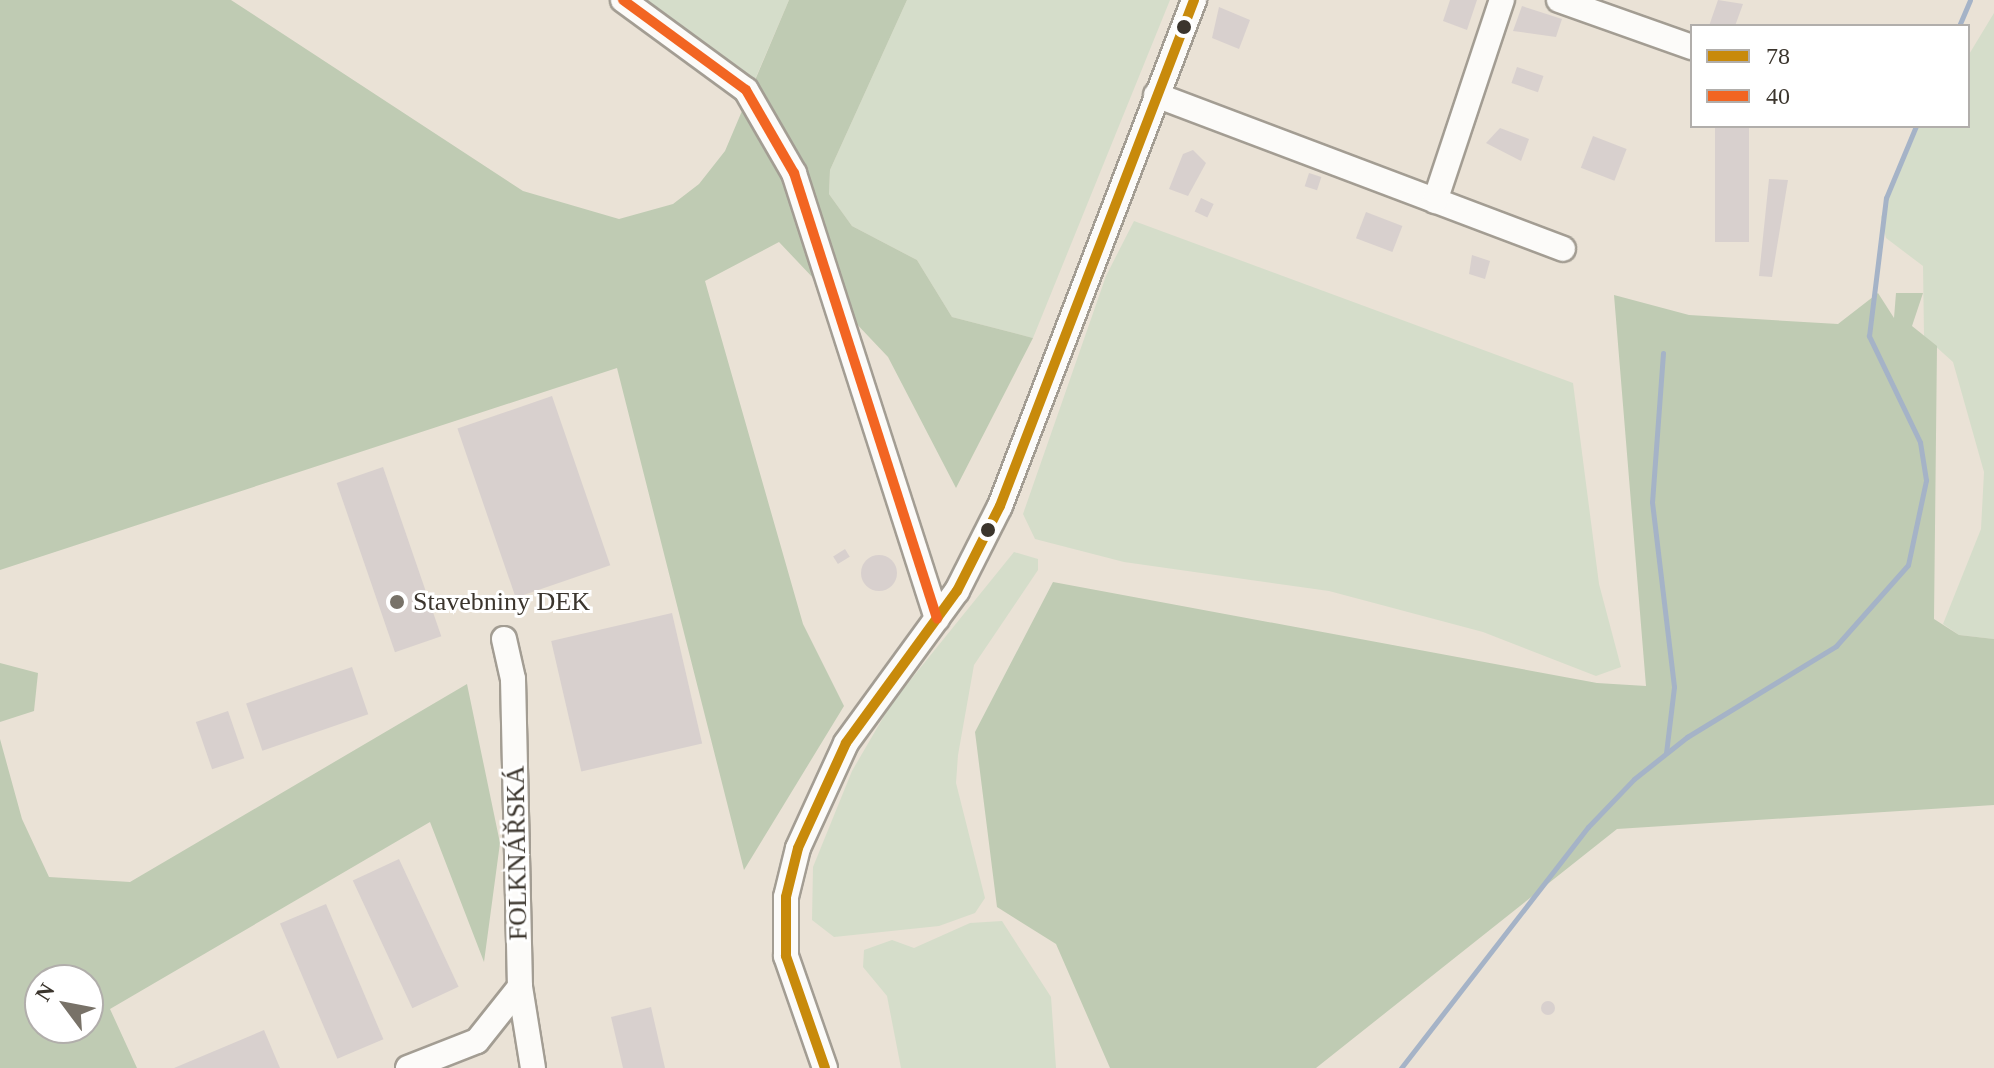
<!DOCTYPE html>
<meta charset="utf-8">
<style>
body{margin:0}
#map{position:relative;width:1994px;height:1068px;overflow:hidden;background:#eae2d6;font-family:"Times New Roman",serif}
div>[style]{position:absolute}
.green>*{inset:0;background:#d5ddca}
.forest>*{inset:0;background:#bfcbb3}
.stream>*{height:5px;margin:-2.5px;padding:0 2.5px;transform-origin:2.5px;border-radius:2.5px;background:#a5b3c7}
.building>*{inset:0;background:#d8d0ce;transform-origin:0 0}
.round{border-radius:50%}
.roads{filter:drop-shadow(2px 0 #a39d93) drop-shadow(-2px 0 #a39d93) drop-shadow(0 2px #a39d93) drop-shadow(0 -2px #a39d93)}
.minor>*{height:24px;margin:-12px;padding:0 12px;transform-origin:12px;border-radius:12px;background:#fcfbf9}
.bus-1>*{height:10px;margin:-5px;padding:0 5px;transform-origin:5px;border-radius:5px;background:#c88a0b}
.bus-2>*{height:10px;margin:-5px;padding:0 5px;transform-origin:5px;border-radius:5px;background:#f26522}
.dots>*{width:22px;height:22px;translate:-50% -50%;box-sizing:border-box;border:4px solid #fff;border-radius:50%}
span{translate:-50% -50%;white-space:nowrap;text-align:center;line-height:1.15;-webkit-text-stroke:6px #fff;paint-order:stroke}
.poi-label{font-size:26px;color:#3b352d}
.left{translate:0 -50%;text-align:left}
.street-label{font-size:26px;color:#3b352d}
.legend{position:absolute;left:1690px;top:24px;width:280px;height:104px;box-sizing:border-box;background:#fff;border:2px solid #b1aeab;margin:0;padding:10px 14px;list-style:none;font-size:24px;color:#3b352d}
.legend li{display:flex;align-items:center;gap:16px;height:40px}
.legend b{width:40px;border:2px solid #b1aeab}
.north{position:absolute;left:24px;top:964px;width:80px;height:80px;box-sizing:border-box;background:#fff;border:2px solid #b1aeab;border-radius:50%;rotate:302deg;font-size:22px;font-weight:700;line-height:32px;text-align:center;color:#3b352d}
.north::after{content:'';display:block;margin:auto;width:28px;height:36px;background:#787268;clip-path:polygon(50% 0,100% 100%,50% 72%,0 100%)}
</style>
<div id="map">
<div class="green">
<i style="clip-path:polygon(640px 0,789px 0,753px 84px)"></i>
<i style="clip-path:polygon(907px 0,1170px 0,1033px 338px,952px 317px,917px 260px,852px 226px,829px 194px,830px 170px)"></i>
<i style="clip-path:polygon(1994px 13px,1994px 639px,1959px 635px,1943px 624px,1981px 529px,1984px 472px,1953px 362px,1924px 336px,1923px 266px,1886px 238px,1881px 217px,1919px 126px,1968px 126px,1968px 56px)"></i>
<i style="clip-path:polygon(1134px 221px,1573px 383px,1599px 584px,1621px 667px,1596px 676px,1483px 632px,1329px 591px,1124px 562px,1035px 539px,1023px 514px,1106px 276px)"></i>
<i style="clip-path:polygon(1014px 552px,1038px 559px,1038px 570px,974px 665px,958px 755px,956px 783px,985px 898px,975px 913px,939px 926px,834px 937px,812px 920px,813px 867px,852px 771px,891px 704px)"></i>
<i style="clip-path:polygon(1002px 921px,1051px 997px,1056px 1068px,901px 1068px,887px 996px,863px 967px,864px 950px,892px 940px,914px 948px,970px 923px)"></i>
</div>
<div class="forest">
<i style="clip-path:polygon(0 0,231px 0,523px 191px,619px 219px,673px 204px,699px 184px,725px 151px,789px 0,907px 0,830px 170px,829px 194px,852px 226px,917px 260px,952px 317px,1033px 338px,956px 488px,888px 357px,779px 242px,705px 281px,803px 624px,844px 706px,744px 870px,617px 368px,0 570px)"></i>
<i style="clip-path:polygon(1878px 293px,1894px 318px,1896px 293px,1923px 293px,1912px 326px,1937px 346px,1934px 619px,1959px 635px,1994px 639px,1994px 805px,1617px 829px,1316px 1068px,1110px 1068px,1056px 944px,997px 907px,975px 732px,1053px 582px,1597px 683px,1646px 686px,1614px 295px,1689px 315px,1838px 324px)"></i>
<i style="clip-path:polygon(0 663px,38px 673px,34px 711px,0 722px)"></i>
<i style="clip-path:polygon(evenodd,467px 684px,500px 843px,484px 962px,430px 822px,110px 1009px,137px 1068px,0 1068px,0 739px,22px 819px,49px 877px,130px 882px,467px 684px,88px 980px,88px 1028px,40px 1028px,40px 980px,88px 980px)"></i>
</div>
<div class="stream">
<i style="left:1959px;top:26px;width:28px;rotate:-67deg"></i>
<i style="left:1663px;top:353px;width:149px;rotate:94.2deg"></i>
<i style="left:1652px;top:502px;width:186px;rotate:83.2deg"></i>
<i style="left:1674px;top:687px;width:66px;rotate:96.9deg"></i>
<i style="left:1401px;top:1068px;width:305px;rotate:-52.2deg"></i>
<i style="left:1588px;top:827px;width:66px;rotate:-46.2deg"></i>
<i style="left:1634px;top:779px;width:68px;rotate:-38.4deg"></i>
<i style="left:1687px;top:737px;width:175px;rotate:-31.4deg"></i>
<i style="left:1836px;top:646px;width:108px;rotate:-48.4deg"></i>
<i style="left:1908px;top:565px;width:87px;rotate:-78deg"></i>
<i style="left:1926px;top:480px;width:38px;rotate:-99deg"></i>
<i style="left:1920px;top:442px;width:118px;rotate:-115.7deg"></i>
<i style="left:1869px;top:336px;width:139px;rotate:-83deg"></i>
<i style="left:1886px;top:198px;width:78px;rotate:-67.4deg"></i>
</div>
<div class="building">
<i style="clip-path:polygon(1450px 0,1477px 0,1467px 30px,1443px 21px)"></i>
<i style="clip-path:polygon(1718px 0,1743px 4px,1735px 26px,1709px 26px)"></i>
<i style="clip-path:polygon(1522px 6px,1562px 19px,1556px 37px,1513px 31px)"></i>
<i style="clip-path:polygon(1219px 7px,1250px 20px,1239px 49px,1212px 38px)"></i>
<i style="left:1517px;top:67px;width:28px;height:17px;rotate:19deg"></i>
<i style="left:1715px;top:126px;width:34px;height:116px"></i>
<i style="clip-path:polygon(1500px 128px,1529px 139px,1521px 161px,1486px 143px)"></i>
<i style="left:1593px;top:136px;width:36px;height:34px;rotate:21deg"></i>
<i style="clip-path:polygon(1193px 150px,1206px 163px,1188px 196px,1169px 189px,1183px 154px)"></i>
<i style="left:1309px;top:173px;width:13px;height:14px;rotate:18deg"></i>
<i style="clip-path:polygon(1769px 179px,1788px 180px,1772px 277px,1759px 276px)"></i>
<i style="left:1201px;top:198px;width:14px;height:15px;rotate:25deg"></i>
<i style="left:1366px;top:212px;width:39px;height:28px;rotate:21deg"></i>
<i style="clip-path:polygon(1472px 255px,1490px 261px,1485px 279px,1469px 274px)"></i>
<i style="left:552px;top:396px;width:179px;height:100px;rotate:71deg"></i>
<i style="left:383px;top:467px;width:179px;height:49px;rotate:71deg"></i>
<i style="left:845px;top:549px;width:9px;height:14px;rotate:58deg"></i>
<i class="round" style="left:861px;top:555px;width:36px;height:36px"></i>
<i style="left:672px;top:613px;width:134px;height:124px;rotate:77deg"></i>
<i style="left:352px;top:667px;width:50px;height:112px;rotate:71deg"></i>
<i style="left:228px;top:711px;width:50px;height:34px;rotate:71deg"></i>
<i style="left:399px;top:859px;width:141px;height:51px;rotate:65deg"></i>
<i style="left:326px;top:904px;width:147px;height:50px;rotate:67deg"></i>
<i class="round" style="left:1541px;top:1001px;width:14px;height:14px"></i>
<i style="clip-path:polygon(651px 1007px,665px 1068px,623px 1068px,611px 1017px)"></i>
<i style="clip-path:polygon(264px 1030px,280px 1068px,174px 1068px)"></i>
</div>
<div class="roads">
<div class="minor">
<i style="left:623px;top:0;width:152px;rotate:36.2deg"></i>
<i style="left:746px;top:90px;width:96px;rotate:60deg"></i>
<i style="left:794px;top:173px;width:468px;rotate:72.2deg"></i>
<i style="left:1559px;top:0;width:141px;rotate:19.5deg"></i>
<i style="left:1156px;top:95px;width:435px;rotate:20.7deg"></i>
<i style="left:1435px;top:201px;width:212px;rotate:-71.6deg"></i>
<i style="left:504px;top:639px;width:41px;rotate:77.3deg"></i>
<i style="left:513px;top:679px;width:308px;rotate:88.7deg"></i>
<i style="left:520px;top:987px;width:82px;rotate:80.9deg"></i>
<i style="left:408px;top:1068px;width:74px;rotate:-21.4deg"></i>
<i style="left:477px;top:1041px;width:69px;rotate:-51.5deg"></i>
<i style="left:825px;top:1068px;width:119px;rotate:-109.2deg"></i>
<i style="left:786px;top:956px;width:59px;rotate:-90deg"></i>
<i style="left:786px;top:897px;width:50px;rotate:-76.2deg"></i>
<i style="left:798px;top:848px;width:115px;rotate:-65.4deg"></i>
<i style="left:846px;top:743px;width:188px;rotate:-53.9deg"></i>
<i style="left:957px;top:591px;width:95px;rotate:-63.2deg"></i>
<i style="left:1000px;top:506px;width:542px;rotate:-69.02deg"></i>
</div>
</div>
<div class="bus-1">
<i style="left:825px;top:1068px;width:119px;rotate:-109.2deg"></i>
<i style="left:786px;top:956px;width:59px;rotate:-90deg"></i>
<i style="left:786px;top:897px;width:50px;rotate:-76.2deg"></i>
<i style="left:798px;top:848px;width:115px;rotate:-65.4deg"></i>
<i style="left:846px;top:743px;width:188px;rotate:-53.9deg"></i>
<i style="left:957px;top:591px;width:95px;rotate:-63.2deg"></i>
<i style="left:1000px;top:506px;width:542px;rotate:-69.02deg"></i>
</div>
<div class="bus-2">
<i style="left:623px;top:0;width:152px;rotate:36.2deg"></i>
<i style="left:746px;top:90px;width:96px;rotate:60deg"></i>
<i style="left:794px;top:173px;width:468px;rotate:72.2deg"></i>
</div>
<div class="dots">
<i style="left:1184px;top:27px;background:#3b352d"></i>
<i style="left:988px;top:530px;background:#3b352d"></i>
<i style="left:397px;top:602px;background:#787268"></i>
</div>
<div class="poi-label">
<span class="left" style="left:413px;top:602px">Stavebniny DEK</span>
</div>
<div class="street-label">
<span style="left:517px;top:853px;rotate:-91deg">FOLKNÁŘSKÁ</span>
</div>
<ul class="legend">
<li><b style="height:10px;background:#c88a0b"></b>78</li>
<li><b style="height:10px;background:#f26522"></b>40</li>
</ul>
<div class="north">N</div>
</div>
